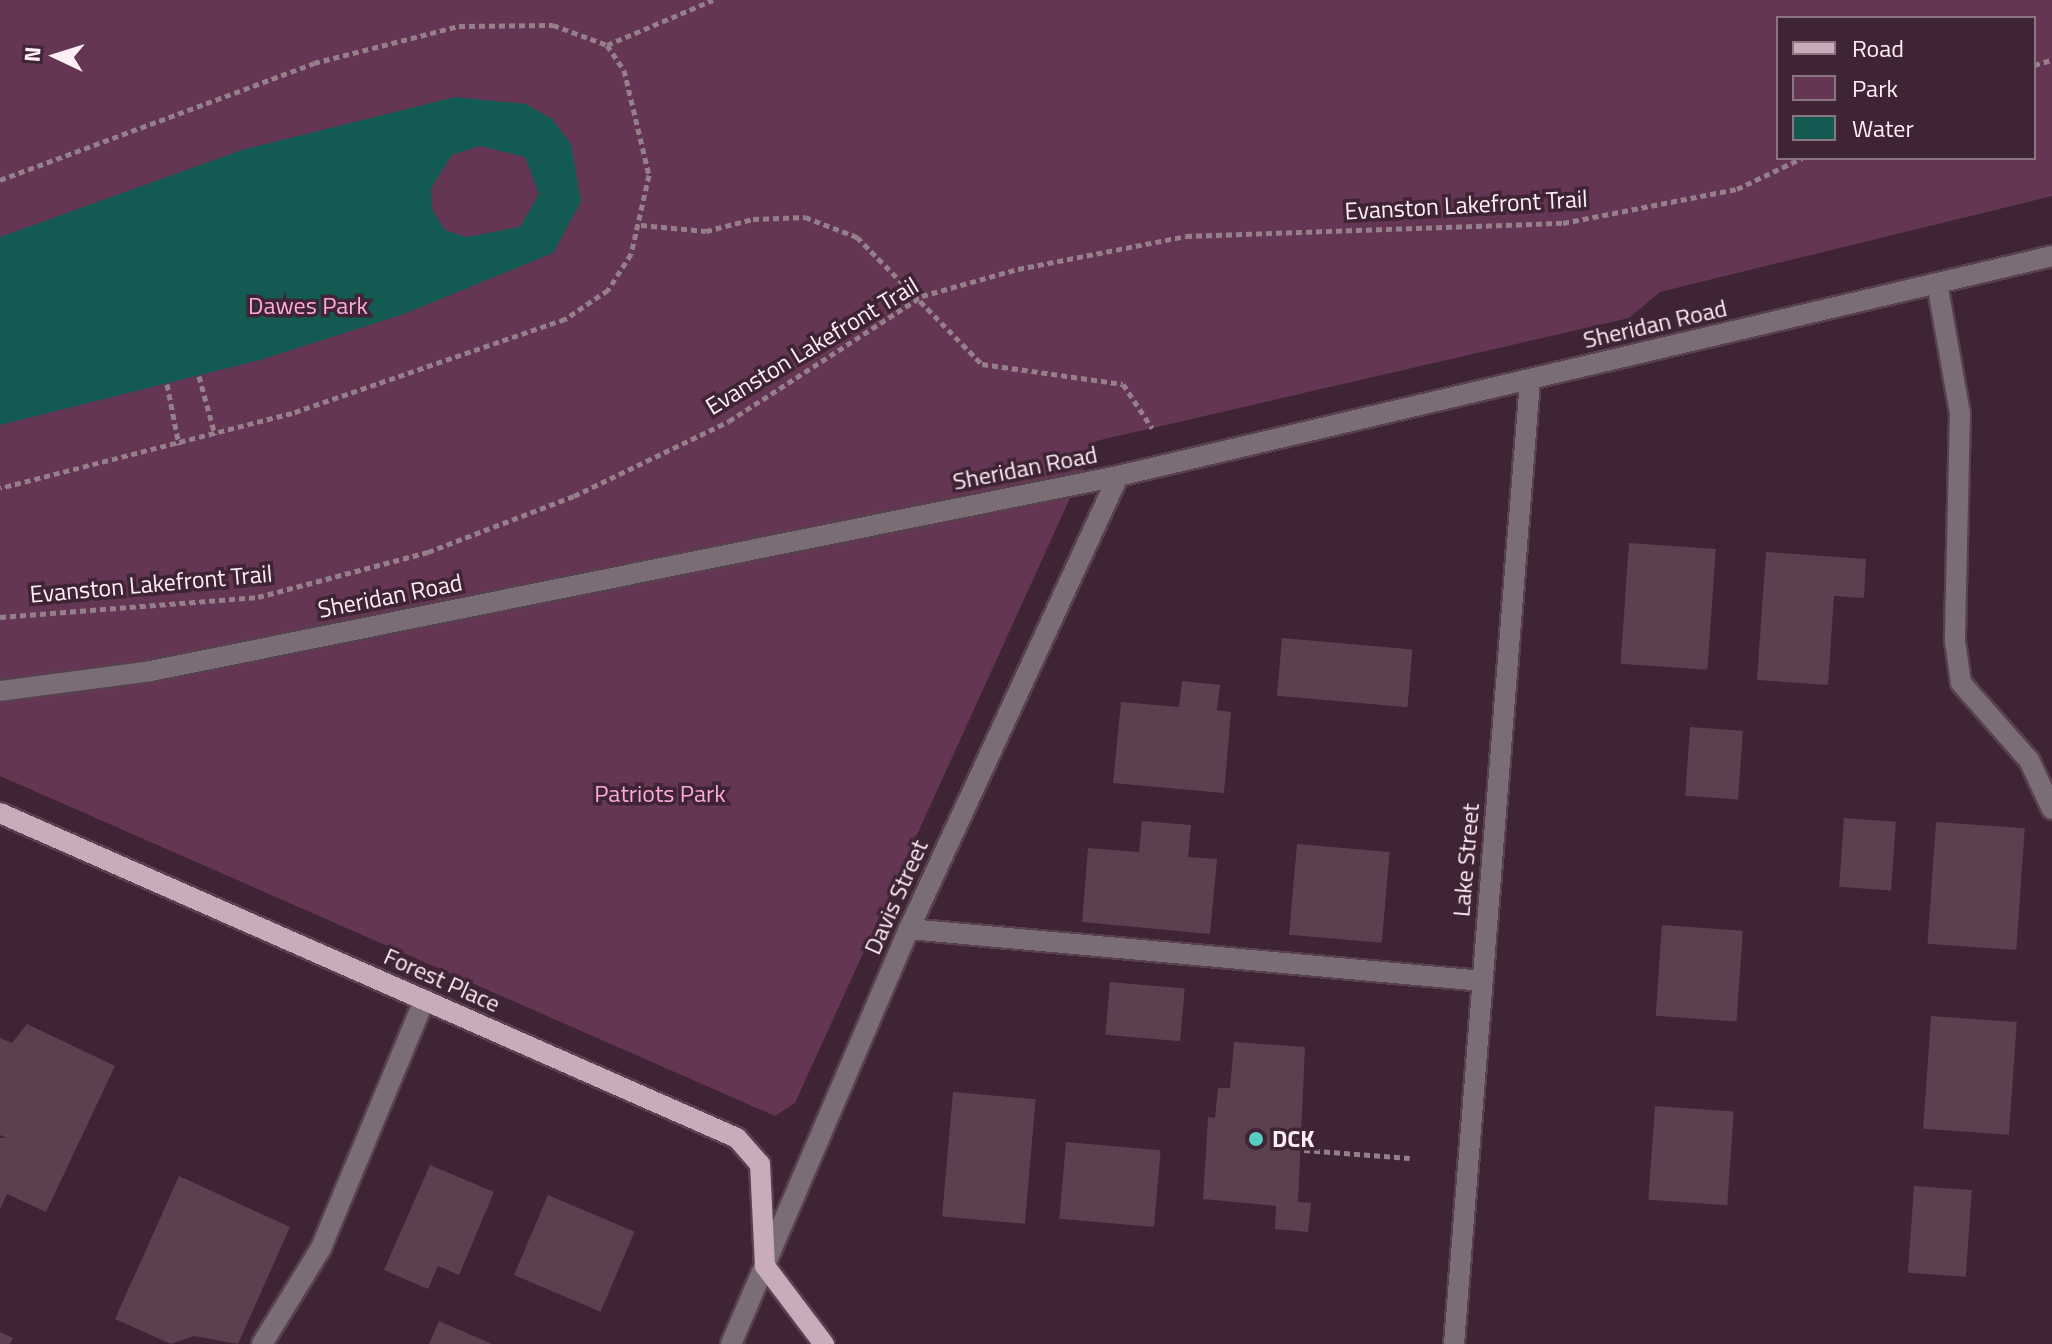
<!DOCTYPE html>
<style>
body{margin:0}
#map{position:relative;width:2052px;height:1344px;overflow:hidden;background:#3e2434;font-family:"Titillium Web",sans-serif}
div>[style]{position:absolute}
.green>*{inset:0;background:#653653}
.water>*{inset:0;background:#135a53}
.building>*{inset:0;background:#5c4050;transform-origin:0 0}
.path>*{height:5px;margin-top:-2.5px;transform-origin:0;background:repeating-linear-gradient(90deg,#947f8b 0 6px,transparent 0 10px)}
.roads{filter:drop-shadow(2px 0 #59404f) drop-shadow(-2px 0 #59404f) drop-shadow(0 2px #59404f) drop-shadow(0 -2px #59404f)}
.minor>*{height:20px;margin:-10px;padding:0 10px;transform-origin:10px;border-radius:10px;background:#7b6d75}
.major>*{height:20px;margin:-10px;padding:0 10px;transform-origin:10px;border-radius:10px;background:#c9acbc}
.dots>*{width:22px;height:22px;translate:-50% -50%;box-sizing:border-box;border:4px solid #3e2434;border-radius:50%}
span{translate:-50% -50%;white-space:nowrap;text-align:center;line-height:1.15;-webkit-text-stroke:7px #3e2434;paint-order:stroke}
.street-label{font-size:24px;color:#feeff7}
.park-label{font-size:24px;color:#fdaadb}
.poi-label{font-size:24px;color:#feeff7;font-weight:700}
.left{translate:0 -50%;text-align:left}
.legend{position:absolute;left:1776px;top:16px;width:260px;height:144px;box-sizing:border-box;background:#3e2434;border:2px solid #8b7582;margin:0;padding:10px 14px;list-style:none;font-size:24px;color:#feeff7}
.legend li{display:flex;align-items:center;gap:16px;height:40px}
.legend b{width:40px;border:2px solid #8b7582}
.north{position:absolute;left:16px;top:16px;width:80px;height:80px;-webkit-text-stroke:6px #3e2434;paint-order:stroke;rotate:274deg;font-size:22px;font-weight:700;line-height:32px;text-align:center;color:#feeff7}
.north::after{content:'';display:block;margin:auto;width:28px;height:36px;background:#feeff7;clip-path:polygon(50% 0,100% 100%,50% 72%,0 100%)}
</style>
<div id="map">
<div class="green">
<i style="clip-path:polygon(evenodd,0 0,2052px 0,2052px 196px,1660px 292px,1629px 318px,1096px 441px,795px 1103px,775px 1116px,0 776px,0 0,1778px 18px,2034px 18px,2034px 158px,1778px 158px,1778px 18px)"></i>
</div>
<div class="water">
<i style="clip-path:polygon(evenodd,455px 97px,526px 104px,552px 119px,571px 144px,581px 202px,553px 253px,404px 314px,260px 360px,0 425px,0 237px,242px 150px,455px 97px,480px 146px,525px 157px,539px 194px,520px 227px,466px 237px,445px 230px,432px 209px,431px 188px,452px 155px,480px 146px)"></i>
</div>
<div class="building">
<i style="left:1629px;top:543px;width:87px;height:121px;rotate:4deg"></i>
<i style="clip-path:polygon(1766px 552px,1866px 559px,1864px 598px,1834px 596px,1828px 685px,1757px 680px)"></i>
<i style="left:1282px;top:638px;width:131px;height:58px;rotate:5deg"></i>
<i style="clip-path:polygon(1182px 681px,1220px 685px,1217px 710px,1231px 712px,1224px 793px,1113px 783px,1121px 702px,1179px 707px)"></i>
<i style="left:1690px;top:727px;width:53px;height:69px;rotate:4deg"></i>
<i style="left:1844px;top:818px;width:52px;height:69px;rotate:4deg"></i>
<i style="clip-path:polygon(1142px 821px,1191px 825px,1188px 857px,1217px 859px,1210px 934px,1082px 922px,1088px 848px,1139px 852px)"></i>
<i style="left:1936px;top:822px;width:89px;height:122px;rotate:4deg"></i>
<i style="left:1297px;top:844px;width:93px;height:91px;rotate:5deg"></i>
<i style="left:1662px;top:925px;width:81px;height:91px;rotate:4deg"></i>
<i style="left:1110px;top:982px;width:75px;height:53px;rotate:5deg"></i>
<i style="left:1931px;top:1016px;width:86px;height:113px;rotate:4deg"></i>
<i style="clip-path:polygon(27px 1024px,115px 1066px,46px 1212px,7px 1194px,0 1209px,0 1138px,7px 1138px,0 1135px,0 1038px,12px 1043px)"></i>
<i style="clip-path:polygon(1234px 1042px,1305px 1047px,1298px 1202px,1311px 1203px,1308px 1232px,1275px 1229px,1276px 1206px,1203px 1199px,1208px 1117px,1215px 1118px,1218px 1088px,1230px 1088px)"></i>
<i style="left:953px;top:1092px;width:83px;height:125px;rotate:5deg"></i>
<i style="left:1655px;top:1106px;width:79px;height:94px;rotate:4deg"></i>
<i style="left:1066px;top:1142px;width:95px;height:77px;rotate:5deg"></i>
<i style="clip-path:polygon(430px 1165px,494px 1192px,459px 1275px,438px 1266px,428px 1289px,384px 1270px)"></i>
<i style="clip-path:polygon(179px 1176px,290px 1227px,238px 1344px,194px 1336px,171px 1344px,115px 1319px)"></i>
<i style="left:1914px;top:1186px;width:58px;height:87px;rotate:4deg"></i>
<i style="left:548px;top:1195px;width:94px;height:87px;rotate:23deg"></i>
<i style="clip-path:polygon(439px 1321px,492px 1344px,429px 1344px)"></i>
<i style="clip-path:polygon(0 1332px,13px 1338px,10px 1344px,0 1344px)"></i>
</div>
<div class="path">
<i style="left:607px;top:45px;width:115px;rotate:-23deg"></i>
<i style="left:2034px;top:65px;width:19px;rotate:-16deg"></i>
<i style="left:0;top:180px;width:335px;rotate:-20.4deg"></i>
<i style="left:314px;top:63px;width:150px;rotate:-14.3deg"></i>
<i style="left:459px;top:26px;width:94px;rotate:-0.6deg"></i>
<i style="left:553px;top:25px;width:58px;rotate:20.3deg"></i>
<i style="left:607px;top:45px;width:30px;rotate:56deg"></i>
<i style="left:624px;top:70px;width:108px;rotate:76.6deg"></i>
<i style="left:649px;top:175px;width:81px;rotate:102.8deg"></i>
<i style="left:631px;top:254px;width:43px;rotate:122.6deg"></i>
<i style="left:608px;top:290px;width:52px;rotate:146deg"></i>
<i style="left:565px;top:319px;width:289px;rotate:161deg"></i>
<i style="left:292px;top:413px;width:301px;rotate:165.6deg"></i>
<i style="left:641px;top:225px;width:65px;rotate:5.3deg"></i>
<i style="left:706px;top:231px;width:49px;rotate:-14.3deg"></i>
<i style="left:753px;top:219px;width:52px;rotate:-2.2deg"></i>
<i style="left:805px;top:217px;width:56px;rotate:21deg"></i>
<i style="left:857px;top:237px;width:178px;rotate:45.5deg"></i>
<i style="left:982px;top:364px;width:142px;rotate:8.1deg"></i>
<i style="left:1123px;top:384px;width:53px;rotate:56.6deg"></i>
<i style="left:199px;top:376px;width:61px;rotate:74.8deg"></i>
<i style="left:167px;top:384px;width:62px;rotate:78.9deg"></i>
<i style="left:0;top:617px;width:259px;rotate:-4.4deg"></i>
<i style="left:258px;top:597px;width:176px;rotate:-14.8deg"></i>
<i style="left:428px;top:552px;width:156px;rotate:-21deg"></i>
<i style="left:574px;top:496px;width:172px;rotate:-25.8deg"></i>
<i style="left:729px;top:421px;width:230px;rotate:-32.9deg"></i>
<i style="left:922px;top:296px;width:100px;rotate:-15.7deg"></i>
<i style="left:1018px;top:269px;width:171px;rotate:-11.1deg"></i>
<i style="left:1186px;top:236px;width:377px;rotate:-2deg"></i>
<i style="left:1563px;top:223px;width:177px;rotate:-11.1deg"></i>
<i style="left:1737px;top:189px;width:72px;rotate:-25.5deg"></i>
<i style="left:1304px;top:1150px;width:106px;rotate:4.3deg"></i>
</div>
<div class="roads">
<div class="minor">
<i style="left:1937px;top:283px;width:132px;rotate:80deg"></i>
<i style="left:1960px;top:413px;width:228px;rotate:91.3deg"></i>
<i style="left:1955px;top:641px;width:42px;rotate:81.9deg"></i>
<i style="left:1961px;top:683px;width:103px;rotate:48.6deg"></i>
<i style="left:2029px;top:760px;width:54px;rotate:64.9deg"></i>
<i style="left:0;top:691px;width:152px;rotate:-7.5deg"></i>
<i style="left:151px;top:671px;width:986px;rotate:-11.4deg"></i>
<i style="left:1118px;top:476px;width:960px;rotate:-13.25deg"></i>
<i style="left:909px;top:929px;width:576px;rotate:5.18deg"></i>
<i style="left:262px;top:1344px;width:113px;rotate:-58.4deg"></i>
<i style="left:321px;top:1248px;width:269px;rotate:-67.4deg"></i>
<i style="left:731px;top:1344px;width:452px;rotate:-66.8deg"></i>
<i style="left:909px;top:929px;width:499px;rotate:-65.2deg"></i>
<i style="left:1454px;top:1344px;width:967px;rotate:-85.49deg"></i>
</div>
<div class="major">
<i style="left:0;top:813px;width:805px;rotate:23.8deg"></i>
<i style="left:737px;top:1138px;width:35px;rotate:49deg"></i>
<i style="left:760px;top:1164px;width:102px;rotate:87.2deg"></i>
<i style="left:765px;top:1266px;width:98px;rotate:52.9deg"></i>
</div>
</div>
<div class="dots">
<i style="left:1256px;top:1139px;background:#57cec1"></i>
</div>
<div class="street-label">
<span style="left:1466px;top:205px;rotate:-3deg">Evanston Lakefront Trail</span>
<span style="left:1655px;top:324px;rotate:-13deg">Sheridan Road</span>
<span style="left:812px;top:346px;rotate:-31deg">Evanston Lakefront Trail</span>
<span style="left:1025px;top:468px;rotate:-11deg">Sheridan Road</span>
<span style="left:151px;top:584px;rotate:-5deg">Evanston Lakefront Trail</span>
<span style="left:390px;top:596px;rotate:-11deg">Sheridan Road</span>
<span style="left:1466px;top:860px;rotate:-85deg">Lake Street</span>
<span style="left:896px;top:897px;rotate:-66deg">Davis Street</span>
<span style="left:442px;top:980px;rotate:24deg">Forest Place</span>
</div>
<div class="park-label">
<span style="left:308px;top:306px">Dawes Park</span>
<span style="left:660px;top:794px">Patriots Park</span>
</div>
<div class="poi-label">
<span class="left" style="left:1272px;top:1139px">DCK</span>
</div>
<ul class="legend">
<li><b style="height:10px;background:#c9acbc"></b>Road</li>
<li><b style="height:22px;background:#653653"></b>Park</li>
<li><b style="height:22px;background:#135a53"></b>Water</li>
</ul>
<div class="north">N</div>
</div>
